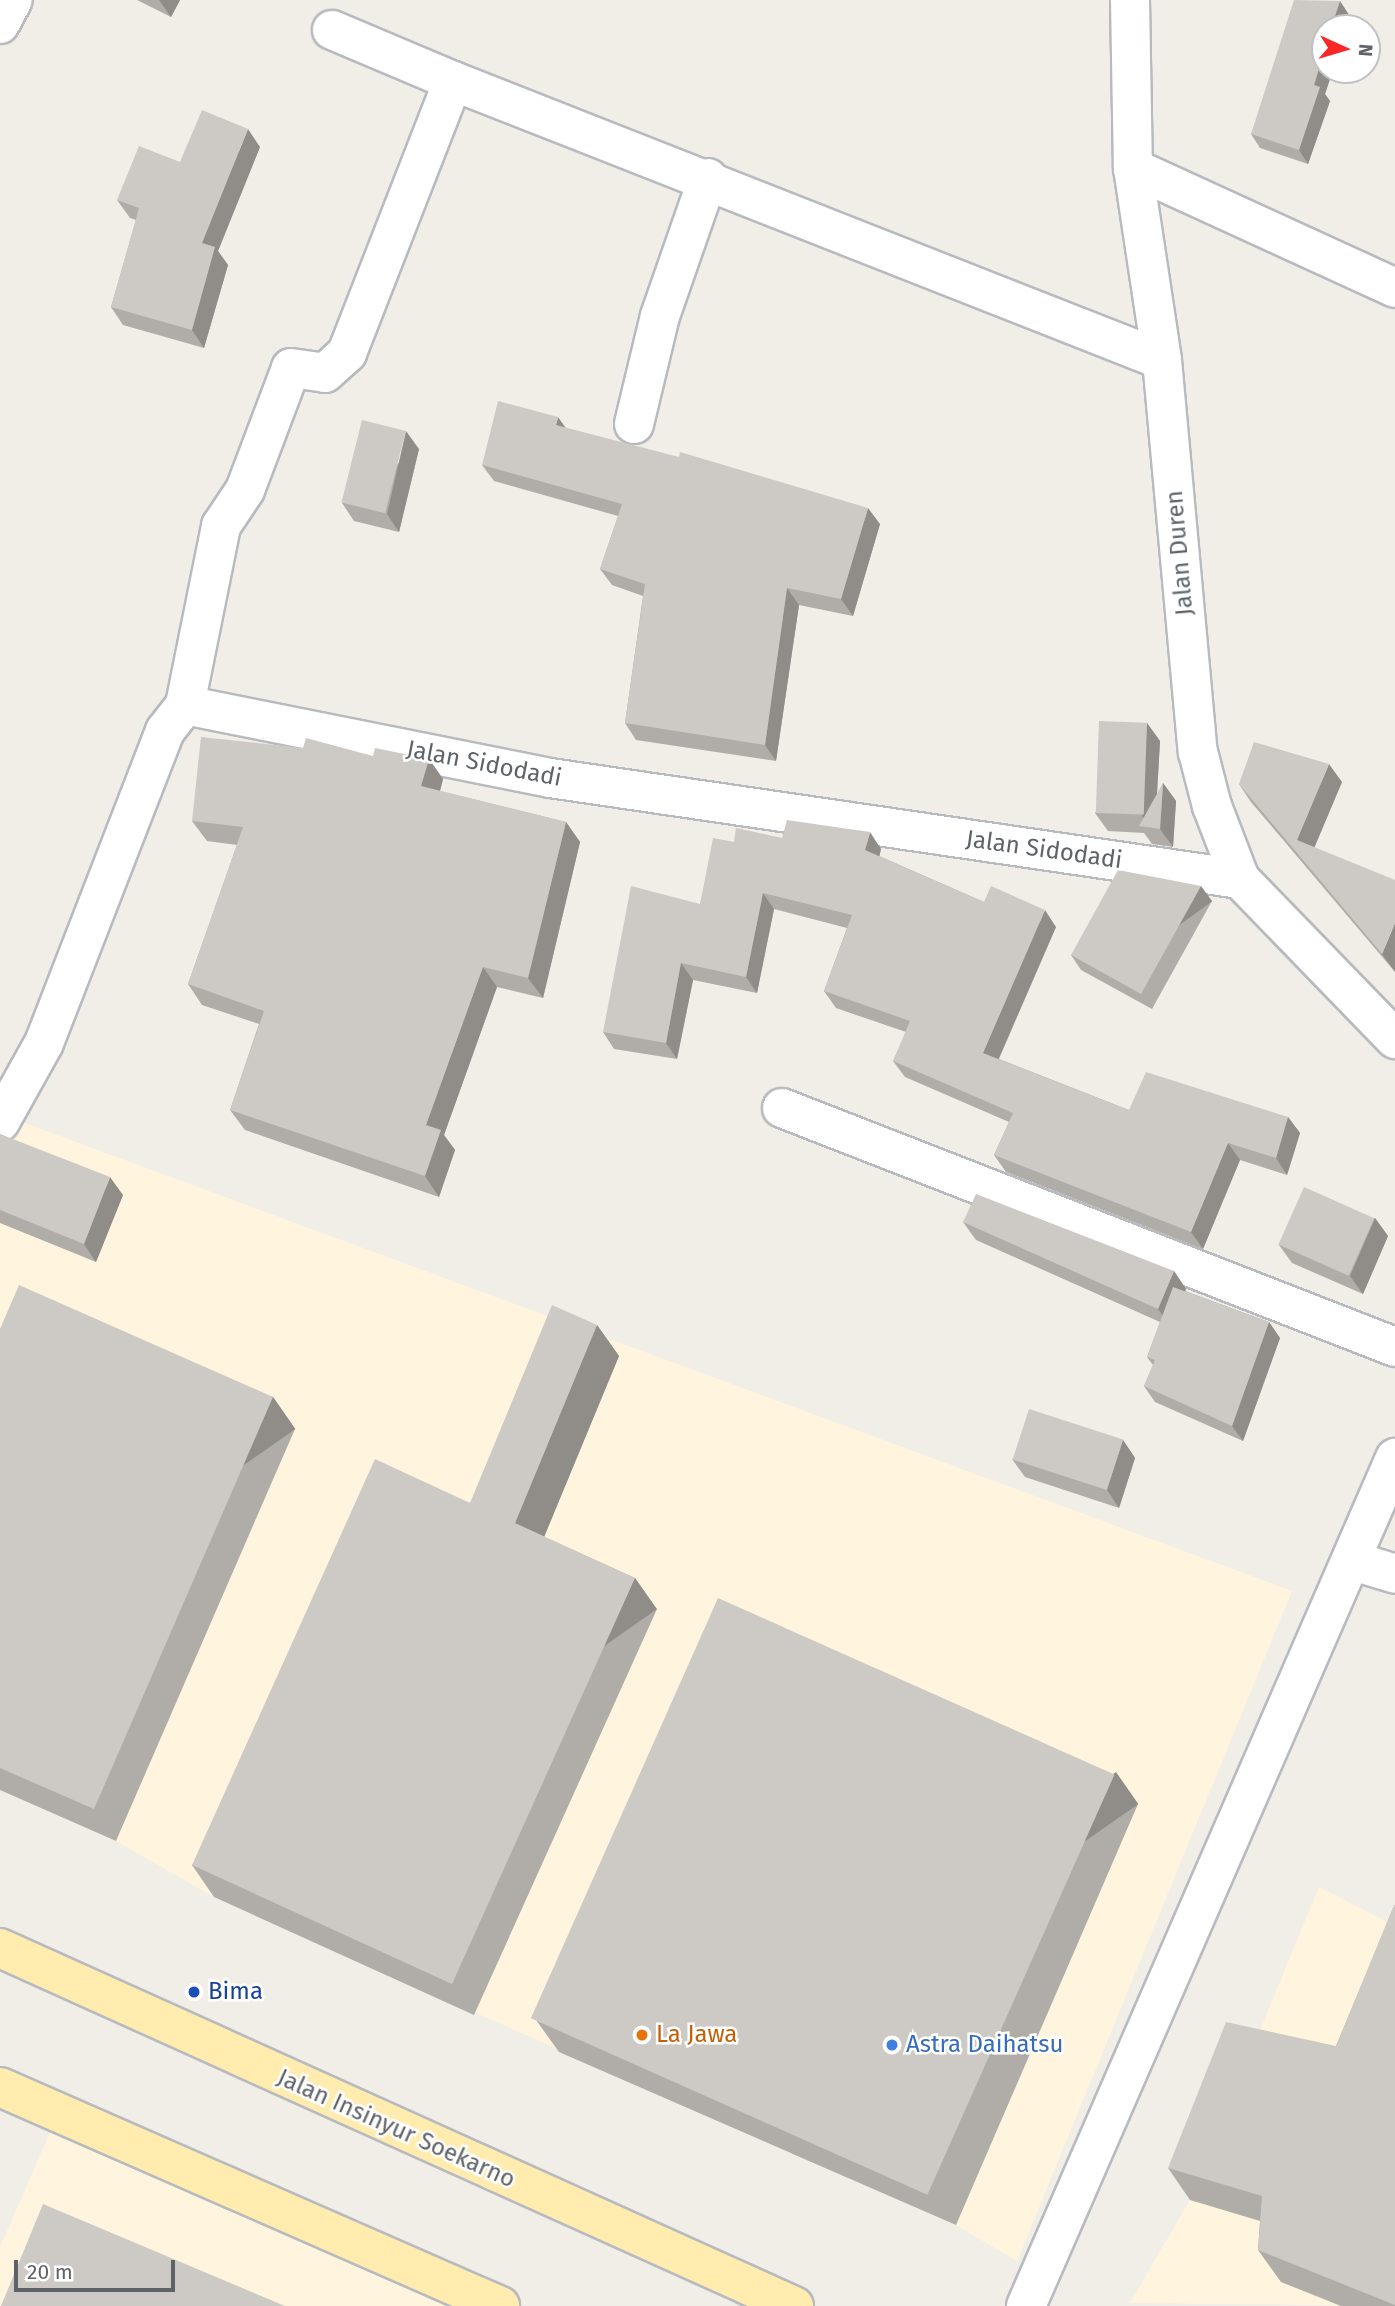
<!DOCTYPE html>
<style>
body{margin:0}
#map{position:relative;width:1395px;height:2306px;overflow:hidden;background:#f1eee7;font-family:"Fira Sans",sans-serif}
div>[style]{position:absolute}
.commercial>*{inset:0;background:#fff5de}
.roads{filter:drop-shadow(2px 0 #b7babe) drop-shadow(-2px 0 #b7babe) drop-shadow(0 2px #b7babe) drop-shadow(0 -2px #b7babe)}
.minor>*{height:38px;margin:-19px;padding:0 19px;transform-origin:19px;border-radius:19px;background:#fff}
.primary>*{height:38px;margin:-19px;padding:0 19px;transform-origin:19px;border-radius:19px;background:#ffecae}
.wall>*{inset:0;background:#b0ada9}
.shaded-wall>*{inset:0;background:#908d89;transform-origin:0 0}
.building>*{inset:0;background:#cdc9c4;transform-origin:0 0}
.dots>*{width:19px;height:19px;translate:-50% -50%;box-sizing:border-box;border:4px solid #fff;border-radius:50%}
span{translate:-50% -50%;white-space:nowrap;text-align:center;line-height:1.15;-webkit-text-stroke:5px #fff;paint-order:stroke}
.street-label{font-size:24px;color:#5e6368}
.transit-label{font-size:24px;color:#164399}
.left{translate:0 -50%;text-align:left}
.food-label{font-size:24px;color:#c56008}
.shop-label{font-size:24px;color:#366cbe}
.north{position:absolute;left:1311px;top:14px;width:70px;height:70px;box-sizing:border-box;background:#fff;border:2px solid #bfc1c3;border-radius:50%;rotate:94deg;font-size:19px;font-weight:700;line-height:28px;text-align:center;color:#5e6368}
.north::after{content:'';display:block;margin:auto;width:24px;height:32px;background:#f72827;clip-path:polygon(50% 0,100% 100%,50% 72%,0 100%)}
.scale{position:absolute;left:14px;top:2260px;width:161px;height:32px;box-sizing:border-box;border:4px solid #5e6368;border-top:0;padding-left:9px;font-size:21px;line-height:24px;white-space:nowrap;color:#5e6368;-webkit-text-stroke:5px #fff;paint-order:stroke}
</style>
<div id="map">
<div class="commercial">
<i style="clip-path:polygon(0 1114px,1292px 1591px,1017px 2261px,956px 2225px,214px 1897px,116px 1841px,0 1790px)"></i>
<i style="clip-path:polygon(1319px 1887px,1395px 1926px,1395px 2306px,1130px 2303px,1190px 2200px)"></i>
<i style="clip-path:polygon(57px 2117px,482px 2306px,0 2306px,0 2247px)"></i>
</div>
<div class="roads">
<div class="minor">
<i style="left:1130px;top:0;width:168px;rotate:89deg"></i>
<i style="left:1133px;top:168px;width:194px;rotate:81.4deg"></i>
<i style="left:1162px;top:360px;width:394px;rotate:84.8deg"></i>
<i style="left:1198px;top:752px;width:56px;rotate:75.5deg"></i>
<i style="left:1212px;top:806px;width:78px;rotate:69deg"></i>
<i style="left:1240px;top:879px;width:223px;rotate:45.9deg"></i>
<i style="left:0;top:24px;width:27px;rotate:-62deg"></i>
<i style="left:332px;top:30px;width:131px;rotate:22.9deg"></i>
<i style="left:1133px;top:168px;width:288px;rotate:24.6deg"></i>
<i style="left:634px;top:424px;width:111px;rotate:-76.5deg"></i>
<i style="left:660px;top:316px;width:146px;rotate:-70.8deg"></i>
<i style="left:185px;top:705px;width:183px;rotate:-78.6deg"></i>
<i style="left:221px;top:526px;width:43px;rotate:-56.3deg"></i>
<i style="left:245px;top:490px;width:130px;rotate:-69.3deg"></i>
<i style="left:291px;top:368px;width:34px;rotate:8deg"></i>
<i style="left:325px;top:373px;width:30px;rotate:-42deg"></i>
<i style="left:347px;top:353px;width:292px;rotate:-68.7deg"></i>
<i style="left:453px;top:81px;width:762px;rotate:21.48deg"></i>
<i style="left:782px;top:1108px;width:658px;rotate:21.3deg"></i>
<i style="left:0;top:1122px;width:90px;rotate:-60.9deg"></i>
<i style="left:44px;top:1043px;width:335px;rotate:-68.8deg"></i>
<i style="left:165px;top:731px;width:33px;rotate:-52deg"></i>
<i style="left:185px;top:705px;width:372px;rotate:11.3deg"></i>
<i style="left:550px;top:778px;width:697px;rotate:8.33deg"></i>
<i style="left:1359px;top:1557px;width:6px;rotate:81deg"></i>
<i style="left:1360px;top:1563px;width:37px;rotate:17deg"></i>
<i style="left:1026px;top:2306px;width:925px;rotate:-66.48deg"></i>
</div>
<div class="primary">
<i style="left:0;top:1948px;width:871px;rotate:24.27deg"></i>
<i style="left:0;top:2087px;width:546px;rotate:23.65deg"></i>
</div>
</div>
<div class="wall">
<i style="clip-path:polygon(137px 0,180px 0,171px 17px)"></i>
<i style="clip-path:polygon(1340px 1px,1349px 15px,1325px 70px,1333px 70px,1325px 94px,1330px 101px,1308px 164px,1260px 148px,1251px 134px)"></i>
<i style="clip-path:polygon(260px 147px,218px 251px,228px 265px,204px 348px,123px 325px,111px 307px,136px 220px,130px 218px,117px 200px,180px 162px)"></i>
<i style="clip-path:polygon(566px 428px,880px 524px,853px 616px,799px 605px,776px 761px,636px 740px,625px 723px,643px 596px,612px 585px,600px 569px,618px 516px,494px 481px,482px 465px)"></i>
<i style="clip-path:polygon(419px 449px,399px 532px,354px 521px,342px 503px)"></i>
<i style="clip-path:polygon(1147px 723px,1160px 741px,1157px 795px,1163px 783px,1176px 801px,1173px 847px,1152px 844px,1144px 833px,1108px 831px,1095px 813px)"></i>
<i style="clip-path:polygon(373px 756px,429px 759px,443px 779px,440px 791px,566px 822px,580px 842px,543px 998px,497px 987px,444px 1135px,455px 1150px,439px 1197px,245px 1130px,230px 1110px,259px 1024px,202px 1005px,188px 984px,237px 845px,207px 841px,192px 821px)"></i>
<i style="clip-path:polygon(1342px 782px,1314px 847px,1395px 972px,1251px 802px,1239px 784px)"></i>
<i style="clip-path:polygon(782px 838px,881px 849px,879px 856px,984px 902px,1056px 927px,999px 1059px,1129px 1110px,1288px 1117px,1300px 1133px,1287px 1175px,1240px 1160px,1203px 1249px,1006px 1172px,994px 1155px,1009px 1122px,905px 1077px,893px 1061px,906px 1032px,836px 1008px,824px 991px,847px 928px,774px 909px,757px 993px,693px 980px,677px 1059px,614px 1049px,603px 1032px,700px 904px,734px 842px)"></i>
<i style="clip-path:polygon(1212px 901px,1152px 1009px,1081px 970px,1071px 955px)"></i>
<i style="clip-path:polygon(0 1134px,123px 1195px,96px 1262px,0 1223px)"></i>
<i style="clip-path:polygon(1375px 1218px,1388px 1236px,1363px 1294px,1292px 1263px,1279px 1245px)"></i>
<i style="clip-path:polygon(963px 1222px,1174px 1271px,1186px 1289px,1185px 1291px,1269px 1322px,1280px 1338px,1243px 1441px,1155px 1402px,1144px 1386px,1153px 1365px,1147px 1357px,1160px 1322px,976px 1240px)"></i>
<i style="clip-path:polygon(597px 1325px,619px 1356px,544px 1537px,635px 1578px,657px 1609px,474px 2015px,214px 1897px,192px 1865px,470px 1503px)"></i>
<i style="clip-path:polygon(0 1329px,273px 1397px,295px 1429px,116px 1841px,0 1790px)"></i>
<i style="clip-path:polygon(1123px 1440px,1135px 1458px,1119px 1508px,1025px 1477px,1012px 1459px)"></i>
<i style="clip-path:polygon(1138px 1804px,956px 2225px,559px 2052px,536px 2020px)"></i>
<i style="clip-path:polygon(1395px 1905px,1395px 2306px,1341px 2306px,1281px 2282px,1258px 2250px,1260px 2221px,1190px 2200px,1168px 2168px,1336px 2046px)"></i>
</div>
<div class="shaded-wall">
<i style="clip-path:polygon(159px 0,180px 0,171px 17px)"></i>
<i style="clip-path:polygon(1340px 1px,1349px 15px,1345px 28px,1331px 28px)"></i>
<i style="clip-path:polygon(1325px 49px,1325px 70px,1333px 70px,1325px 94px,1330px 101px,1308px 164px,1299px 150px,1314px 85px)"></i>
<i style="clip-path:polygon(248px 129px,260px 147px,218px 251px,228px 265px,204px 348px,192px 330px,202px 243px)"></i>
<i style="clip-path:polygon(558px 417px,570px 434px,556px 425px)"></i>
<i style="clip-path:polygon(406px 431px,419px 449px,399px 532px,387px 514px)"></i>
<i style="clip-path:polygon(868px 508px,880px 524px,853px 616px,841px 599px)"></i>
<i style="clip-path:polygon(787px 588px,799px 605px,776px 761px,765px 745px)"></i>
<i style="clip-path:polygon(1147px 723px,1160px 741px,1155px 828px,1150px 828px,1142px 816px)"></i>
<i style="clip-path:polygon(429px 759px,443px 779px,436px 807px,421px 786px)"></i>
<i style="clip-path:polygon(1329px 764px,1342px 782px,1310px 858px,1297px 840px)"></i>
<i style="clip-path:polygon(1163px 783px,1176px 801px,1173px 847px,1160px 829px)"></i>
<i style="clip-path:polygon(566px 822px,580px 842px,543px 998px,528px 978px)"></i>
<i style="clip-path:polygon(870px 832px,881px 849px,877px 867px,865px 850px)"></i>
<i style="left:1201px;top:886px;width:19px;height:124px;rotate:54deg"></i>
<i style="clip-path:polygon(763px 893px,774px 909px,757px 993px,746px 977px)"></i>
<i style="clip-path:polygon(1045px 910px,1056px 927px,994px 1069px,983px 1053px)"></i>
<i style="clip-path:polygon(1395px 923px,1395px 972px,1382px 954px)"></i>
<i style="clip-path:polygon(681px 963px,693px 980px,677px 1059px,666px 1043px)"></i>
<i style="clip-path:polygon(483px 967px,497px 987px,444px 1135px,455px 1150px,439px 1197px,425px 1176px,426px 1125px)"></i>
<i style="clip-path:polygon(1288px 1117px,1300px 1133px,1287px 1175px,1276px 1158px)"></i>
<i style="clip-path:polygon(1228px 1143px,1240px 1160px,1203px 1249px,1191px 1232px)"></i>
<i style="clip-path:polygon(110px 1177px,123px 1195px,96px 1262px,84px 1244px)"></i>
<i style="clip-path:polygon(1375px 1218px,1388px 1236px,1363px 1294px,1350px 1276px)"></i>
<i style="clip-path:polygon(1174px 1271px,1186px 1289px,1171px 1327px,1158px 1309px)"></i>
<i style="clip-path:polygon(1269px 1322px,1280px 1338px,1243px 1441px,1232px 1426px)"></i>
<i style="clip-path:polygon(597px 1325px,619px 1356px,537px 1554px,515px 1523px)"></i>
<i style="left:273px;top:1397px;width:39px;height:449px;rotate:55deg"></i>
<i style="clip-path:polygon(1123px 1440px,1135px 1458px,1119px 1508px,1107px 1490px)"></i>
<i style="left:635px;top:1578px;width:38px;height:445px;rotate:55deg"></i>
<i style="left:1116px;top:1772px;width:39px;height:459px;rotate:55deg"></i>
</div>
<div class="building">
<i style="clip-path:polygon(1294px 0,1340px 1px,1331px 28px,1325px 28px,1325px 49px,1314px 85px,1320px 87px,1299px 150px,1251px 134px)"></i>
<i style="clip-path:polygon(202px 110px,248px 129px,202px 243px,215px 247px,192px 330px,111px 307px,139px 208px,117px 200px,139px 146px,180px 162px)"></i>
<i style="clip-path:polygon(498px 401px,558px 417px,556px 425px,679px 457px,680px 452px,868px 508px,841px 599px,787px 588px,765px 745px,625px 723px,645px 584px,600px 569px,622px 504px,482px 465px)"></i>
<i style="left:362px;top:420px;width:45px;height:85px;rotate:14deg"></i>
<i style="left:1099px;top:721px;width:48px;height:92px;rotate:2deg"></i>
<i style="clip-path:polygon(201px 737px,303px 748px,306px 738px,373px 756px,375px 748px,429px 759px,421px 786px,566px 822px,528px 978px,483px 967px,426px 1125px,441px 1130px,425px 1176px,230px 1110px,264px 1011px,188px 984px,243px 827px,192px 821px)"></i>
<i style="clip-path:polygon(1254px 742px,1329px 764px,1297px 840px,1395px 880px,1395px 923px,1382px 954px,1239px 784px)"></i>
<i style="clip-path:polygon(1163px 783px,1160px 829px,1139px 826px)"></i>
<i style="clip-path:polygon(787px 820px,870px 832px,865px 850px,984px 902px,991px 886px,1045px 910px,983px 1053px,1129px 1110px,1146px 1072px,1288px 1117px,1276px 1158px,1228px 1143px,1191px 1232px,994px 1155px,1013px 1113px,893px 1061px,910px 1021px,824px 991px,852px 915px,763px 893px,746px 977px,681px 963px,666px 1043px,603px 1032px,631px 886px,700px 904px,713px 838px,734px 842px,736px 828px,782px 838px)"></i>
<i style="clip-path:polygon(1118px 870px,1201px 886px,1141px 994px,1071px 955px)"></i>
<i style="clip-path:polygon(0 1134px,110px 1177px,84px 1244px,0 1210px)"></i>
<i style="left:1304px;top:1187px;width:77px;height:63px;rotate:24deg"></i>
<i style="clip-path:polygon(976px 1194px,1174px 1271px,1158px 1309px,963px 1222px)"></i>
<i style="clip-path:polygon(19px 1285px,273px 1397px,94px 1809px,0 1768px,0 1329px)"></i>
<i style="clip-path:polygon(1173px 1287px,1269px 1322px,1232px 1426px,1144px 1386px,1155px 1360px,1147px 1357px)"></i>
<i style="clip-path:polygon(552px 1305px,597px 1325px,515px 1523px,635px 1578px,452px 1984px,192px 1865px,375px 1459px,470px 1503px)"></i>
<i style="left:1029px;top:1409px;width:99px;height:53px;rotate:18deg"></i>
<i style="left:718px;top:1598px;width:434px;height:460px;rotate:24deg"></i>
<i style="clip-path:polygon(1394px 1905px,1395px 1905px,1395px 2305px,1258px 2250px,1262px 2196px,1168px 2168px,1226px 2022px,1336px 2046px)"></i>
<i style="clip-path:polygon(43px 2204px,285px 2306px,1px 2306px)"></i>
</div>
<div class="dots">
<i style="left:194px;top:1992px;background:#1a4fb4"></i>
<i style="left:642px;top:2035px;background:#e8710a"></i>
<i style="left:892px;top:2045px;background:#3f7fe0"></i>
</div>
<div class="street-label">
<span style="left:1180px;top:553px;rotate:-95deg">Jalan Duren</span>
<span style="left:484px;top:764px;rotate:11deg">Jalan Sidodadi</span>
<span style="left:1044px;top:850px;rotate:8deg">Jalan Sidodadi</span>
<span style="left:396px;top:2129px;rotate:24deg">Jalan Insinyur Soekarno</span>
</div>
<div class="transit-label">
<span class="left" style="left:208px;top:1992px">Bima</span>
</div>
<div class="food-label">
<span class="left" style="left:656px;top:2035px">La Jawa</span>
</div>
<div class="shop-label">
<span class="left" style="left:906px;top:2045px">Astra Daihatsu</span>
</div>
<div class="north">N</div>
<div class="scale">20 m</div>
</div>
